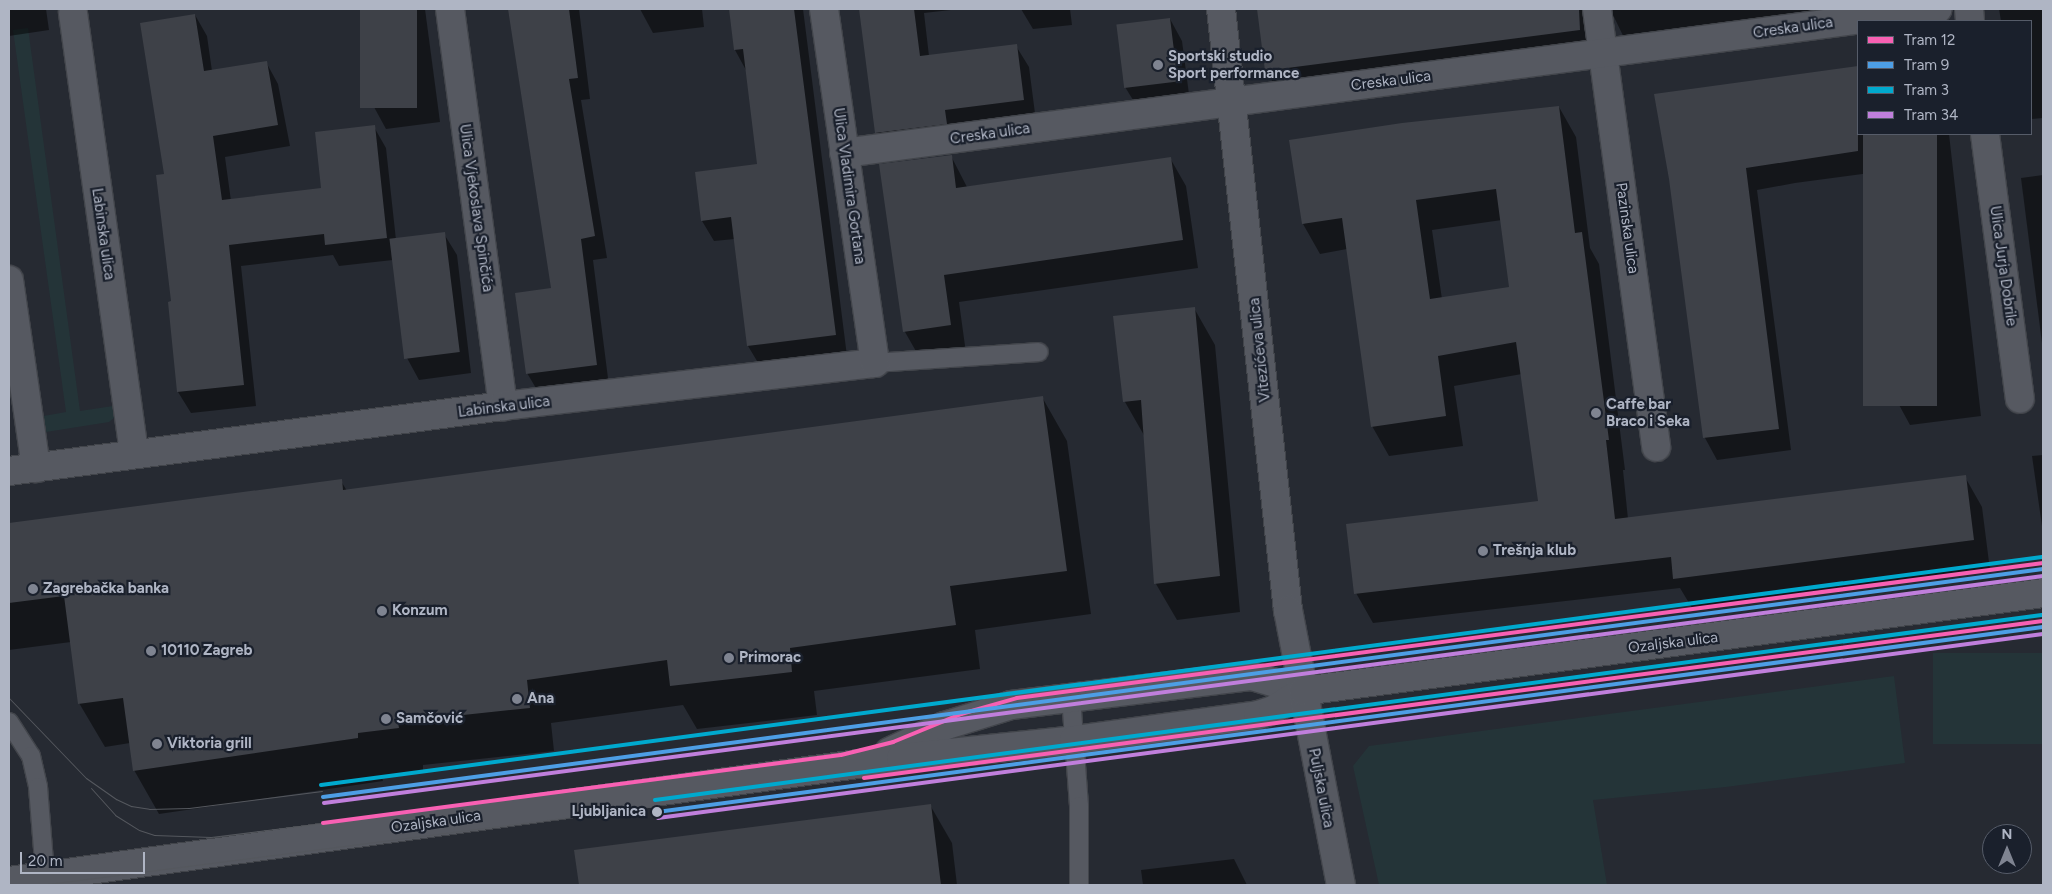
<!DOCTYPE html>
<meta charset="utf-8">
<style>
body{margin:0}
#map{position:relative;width:2052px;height:894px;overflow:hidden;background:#262a32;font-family:Figtree,sans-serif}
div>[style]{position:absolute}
.green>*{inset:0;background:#243438;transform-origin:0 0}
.shadow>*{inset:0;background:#0007}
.building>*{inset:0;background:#3e4148;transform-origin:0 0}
.roads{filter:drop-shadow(1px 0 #42454b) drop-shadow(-1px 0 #42454b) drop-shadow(0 1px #42454b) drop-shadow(0 -1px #42454b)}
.service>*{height:18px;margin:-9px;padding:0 9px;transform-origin:9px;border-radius:9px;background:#565961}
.minor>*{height:28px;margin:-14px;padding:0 14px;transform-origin:14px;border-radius:14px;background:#565961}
.tertiary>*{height:28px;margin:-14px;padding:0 14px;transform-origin:14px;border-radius:14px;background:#565961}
.tram>*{height:1px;margin:-0.5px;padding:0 0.5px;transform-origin:0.5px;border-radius:0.5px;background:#55585e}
.tram-1>*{height:4px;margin:-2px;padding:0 2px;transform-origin:2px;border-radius:2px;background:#f860b3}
.tram-2>*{height:4px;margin:-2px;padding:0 2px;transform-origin:2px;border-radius:2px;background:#4d9ee5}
.tram-3>*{height:4px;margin:-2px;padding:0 2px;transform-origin:2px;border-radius:2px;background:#00a9ce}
.tram-4>*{height:4px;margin:-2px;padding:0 2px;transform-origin:2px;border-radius:2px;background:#c07fdc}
.dots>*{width:14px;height:14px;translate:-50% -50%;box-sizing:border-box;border:2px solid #1a202c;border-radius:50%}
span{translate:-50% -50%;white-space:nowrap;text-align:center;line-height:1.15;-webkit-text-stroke:4.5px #1a202c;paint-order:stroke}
.street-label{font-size:15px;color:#afb5c4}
.poi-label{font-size:15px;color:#afb5c4;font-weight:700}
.left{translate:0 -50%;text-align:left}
.stop-label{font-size:15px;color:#afb5c4;font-weight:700}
.right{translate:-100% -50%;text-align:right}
.frame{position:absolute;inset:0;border:10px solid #afb5c4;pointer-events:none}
.legend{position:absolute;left:1857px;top:20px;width:175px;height:115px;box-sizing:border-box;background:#1a202c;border:1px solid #565c69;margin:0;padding:6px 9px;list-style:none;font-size:15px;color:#afb5c4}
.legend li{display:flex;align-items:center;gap:10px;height:25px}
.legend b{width:25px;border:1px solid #565c69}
.north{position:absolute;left:1982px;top:824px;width:50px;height:50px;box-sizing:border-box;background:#1a202c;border:1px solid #565c69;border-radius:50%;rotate:0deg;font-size:14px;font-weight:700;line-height:20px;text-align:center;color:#afb5c4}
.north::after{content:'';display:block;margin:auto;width:18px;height:22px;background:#7f8491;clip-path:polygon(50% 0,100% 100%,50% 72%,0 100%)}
.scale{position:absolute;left:20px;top:852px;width:125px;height:22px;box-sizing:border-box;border:2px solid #afb5c4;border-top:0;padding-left:6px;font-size:15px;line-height:18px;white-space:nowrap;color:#afb5c4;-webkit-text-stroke:4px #1a202c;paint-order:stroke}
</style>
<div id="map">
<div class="green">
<i style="clip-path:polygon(28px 28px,80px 411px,113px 406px,114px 418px,109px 422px,46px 432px,39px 427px,38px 417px,66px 412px,13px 30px)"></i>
<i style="left:2043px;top:653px;width:91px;height:110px;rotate:90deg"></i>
<i style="clip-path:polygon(1894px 676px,1905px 763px,1726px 787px,1593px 800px,1607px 885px,1379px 885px,1353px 766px,1369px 746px)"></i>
</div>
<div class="shadow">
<i style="clip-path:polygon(9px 9px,46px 9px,49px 30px,9px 36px)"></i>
<i style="clip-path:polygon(361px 9px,425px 9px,440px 122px,386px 129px,374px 107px)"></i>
<i style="clip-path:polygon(510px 9px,579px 9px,590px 99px,581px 100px,607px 258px,593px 260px,609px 386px,540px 395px,527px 373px,552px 289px)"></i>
<i style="clip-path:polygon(640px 9px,702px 9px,704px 27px,653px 33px)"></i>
<i style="clip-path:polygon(730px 9px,803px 9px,847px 356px,760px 366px,748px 346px,735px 239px,714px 241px,702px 221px,759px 165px,747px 72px,735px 50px)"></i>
<i style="clip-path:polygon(860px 9px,960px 9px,924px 13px,929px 56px,1016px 46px,1029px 67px,1036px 121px,888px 154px,876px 133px)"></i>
<i style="clip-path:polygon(1021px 9px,1070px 9px,1072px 25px,1033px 29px)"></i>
<i style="clip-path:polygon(1258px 9px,1919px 9px,1628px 46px,1614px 17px,1608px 14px,1595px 50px,1279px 92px,1266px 71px)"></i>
<i style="clip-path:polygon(1999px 9px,2043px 9px,2043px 118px,2031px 119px,2031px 21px,2001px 21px)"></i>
<i style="clip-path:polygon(195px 15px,207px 36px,212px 71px,266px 62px,278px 84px,290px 146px,225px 157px,231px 201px,323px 189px,374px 127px,386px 148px,396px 240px,444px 234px,457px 255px,471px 373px,419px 380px,407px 358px,393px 260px,339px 266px,333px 255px,241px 266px,256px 406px,191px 413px,178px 392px,165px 175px)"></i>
<i style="clip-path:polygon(1170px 19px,1182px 41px,1190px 102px,1138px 108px,1125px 87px)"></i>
<i style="clip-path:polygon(1858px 68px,1858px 134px,1949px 134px,1981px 416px,1910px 425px,1898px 403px,1870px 173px,1795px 183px,1757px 190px,1791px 450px,1717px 460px,1705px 438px,1671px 179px,1656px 95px)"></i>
<i style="clip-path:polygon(evenodd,1559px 107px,1576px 137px,1590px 248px,1599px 264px,1625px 470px,1623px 470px,1628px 519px,1965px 477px,1982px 507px,1990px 570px,1692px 608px,1680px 588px,1373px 623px,1356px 593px,1539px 502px,1522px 374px,1454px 386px,1463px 446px,1389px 456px,1372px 426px,1347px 249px,1320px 254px,1303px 224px,1559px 107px,1502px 220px,1511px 288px,1442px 299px,1432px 230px,1502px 220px)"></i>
<i style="clip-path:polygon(951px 156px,967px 187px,1170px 158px,1186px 186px,1198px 268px,959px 302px,966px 353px,921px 360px,905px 332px,880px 165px)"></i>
<i style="clip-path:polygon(2043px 175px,2043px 351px,2021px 178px)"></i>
<i style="clip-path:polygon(1194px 308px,1215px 345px,1240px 612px,1177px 620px,1156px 584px,1145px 437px,1125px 402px,1115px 317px)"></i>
<i style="clip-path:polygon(1042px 397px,1067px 441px,1091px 614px,975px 630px,980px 669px,814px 691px,817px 715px,697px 729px,683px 705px,551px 723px,554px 751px,423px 765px,423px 772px,382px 777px,383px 781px,159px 814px,134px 770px,130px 743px,105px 747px,79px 703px,71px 642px,9px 650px,9px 524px,341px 481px,347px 491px)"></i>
<i style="clip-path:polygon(2043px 455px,2043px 533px,2032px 456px)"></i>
<i style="clip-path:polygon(930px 805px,952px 843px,957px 885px,580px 885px,575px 851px)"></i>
<i style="clip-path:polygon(1234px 859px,1247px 885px,1143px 885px,1141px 870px)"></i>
</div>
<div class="building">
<i style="left:360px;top:9px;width:57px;height:99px"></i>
<i style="clip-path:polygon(508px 9px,569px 9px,578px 78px,569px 79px,595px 236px,581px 239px,597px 365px,526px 374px,515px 293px,551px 288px)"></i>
<i style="clip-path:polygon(729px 9px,794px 9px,836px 335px,747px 346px,731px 217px,701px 221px,695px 172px,757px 164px,743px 49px,734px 50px)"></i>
<i style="clip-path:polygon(859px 9px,914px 9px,920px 56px,1017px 44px,1024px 100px,945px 110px,947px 124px,875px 133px)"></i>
<i style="clip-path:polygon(1257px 9px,1579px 9px,1580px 30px,1265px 71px)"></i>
<i style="clip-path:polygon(195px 14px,204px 71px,267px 61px,278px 125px,213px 136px,222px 200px,321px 188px,315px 132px,375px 125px,387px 238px,325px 245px,324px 234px,229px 245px,244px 385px,177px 392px,168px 302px,171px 301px,156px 175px,164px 174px,140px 23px)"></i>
<i style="left:1170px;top:18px;width:64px;height:54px;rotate:83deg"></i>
<i style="clip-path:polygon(1858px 66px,1858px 151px,1746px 168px,1779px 429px,1703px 438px,1669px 179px,1654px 94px)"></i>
<i style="clip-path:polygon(evenodd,1559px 106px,1575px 233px,1582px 232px,1609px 440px,1606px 440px,1615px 519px,1966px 475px,1974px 540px,1673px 579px,1671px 557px,1354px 594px,1346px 524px,1538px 501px,1516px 342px,1438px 356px,1446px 416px,1371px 427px,1342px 218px,1302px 224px,1289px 140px,1402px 123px,1559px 106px,1496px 189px,1509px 287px,1430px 299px,1416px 200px,1496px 189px)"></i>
<i style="left:1863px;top:134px;width:74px;height:272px"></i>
<i style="clip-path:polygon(952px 155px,956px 188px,1171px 157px,1183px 240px,944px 275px,951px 325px,903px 332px,879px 164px)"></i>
<i style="left:445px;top:232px;width:121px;height:56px;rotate:83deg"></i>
<i style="clip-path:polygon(1195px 307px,1220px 576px,1154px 584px,1141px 400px,1123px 402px,1113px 316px)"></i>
<i style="clip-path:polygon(1043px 396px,1067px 571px,950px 586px,956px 625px,790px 648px,792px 672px,670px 686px,667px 660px,527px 680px,530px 708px,398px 722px,399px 728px,358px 733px,358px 738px,133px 771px,123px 698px,78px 704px,64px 596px,9px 603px,9px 523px,342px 479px,343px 490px)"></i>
<i style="clip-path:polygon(931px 804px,941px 885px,579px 885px,574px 850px)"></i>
</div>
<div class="roads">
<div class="service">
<i style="left:875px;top:363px;width:164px;rotate:-3.8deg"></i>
<i style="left:1071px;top:697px;width:109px;rotate:85.8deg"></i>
<i style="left:1079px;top:806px;width:79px;rotate:90deg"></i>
<i style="left:9px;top:722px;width:40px;rotate:57.1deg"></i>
<i style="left:31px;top:756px;width:32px;rotate:77deg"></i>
<i style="left:38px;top:787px;width:87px;rotate:85.4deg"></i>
</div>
<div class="minor">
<i style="left:450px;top:9px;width:401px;rotate:82.4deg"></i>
<i style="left:1597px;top:9px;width:442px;rotate:82.3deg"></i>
<i style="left:1969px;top:9px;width:12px;rotate:85deg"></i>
<i style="left:73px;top:13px;width:445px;rotate:82.1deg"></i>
<i style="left:1985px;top:134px;width:267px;rotate:82.5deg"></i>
<i style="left:844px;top:153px;width:1103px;rotate:-7.5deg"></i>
<i style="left:9px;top:280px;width:190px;rotate:81.8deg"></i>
<i style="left:9px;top:471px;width:498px;rotate:-7.5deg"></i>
<i style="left:503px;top:406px;width:374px;rotate:-6.6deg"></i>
<i style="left:875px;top:363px;width:358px;rotate:-98.2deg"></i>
<i style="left:889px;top:752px;width:61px;rotate:-25.3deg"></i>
<i style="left:944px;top:726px;width:70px;rotate:-17.4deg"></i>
<i style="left:1011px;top:705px;width:243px;rotate:-6.9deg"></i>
<i style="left:1252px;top:676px;width:53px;rotate:16.4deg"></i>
<i style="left:9px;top:881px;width:900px;rotate:-7.85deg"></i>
<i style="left:901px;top:758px;width:174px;rotate:-5.9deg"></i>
<i style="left:1074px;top:740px;width:186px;rotate:-7.7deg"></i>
<i style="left:1258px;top:715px;width:16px;rotate:-18deg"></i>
<i style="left:1273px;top:710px;width:36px;rotate:-32deg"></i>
</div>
<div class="tertiary">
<i style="left:1221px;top:9px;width:605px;rotate:83.64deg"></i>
<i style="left:1288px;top:610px;width:280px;rotate:79.1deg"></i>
<i style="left:1303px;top:691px;width:746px;rotate:-7.54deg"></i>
</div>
</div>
<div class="tram">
<i style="left:9px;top:698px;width:111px;rotate:46.1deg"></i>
<i style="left:86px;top:778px;width:37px;rotate:35deg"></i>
<i style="left:116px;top:799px;width:17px;rotate:25deg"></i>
<i style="left:131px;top:806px;width:18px;rotate:9deg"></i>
<i style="left:149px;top:809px;width:40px;rotate:-1.4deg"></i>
<i style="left:189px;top:808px;width:134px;rotate:-7.3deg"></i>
<i style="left:91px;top:788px;width:36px;rotate:48deg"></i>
<i style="left:115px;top:815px;width:28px;rotate:32deg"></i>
<i style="left:139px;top:830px;width:16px;rotate:18deg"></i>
<i style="left:154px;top:835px;width:57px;rotate:2deg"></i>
<i style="left:211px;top:837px;width:113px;rotate:-7.1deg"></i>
<i style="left:40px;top:885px;width:621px;rotate:-7.31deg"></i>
</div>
<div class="tram-1">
<i style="left:864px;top:778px;width:1189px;rotate:-7.59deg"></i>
<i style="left:323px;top:823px;width:522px;rotate:-7.48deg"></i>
<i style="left:841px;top:755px;width:54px;rotate:-14deg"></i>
<i style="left:893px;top:742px;width:74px;rotate:-22.4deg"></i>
<i style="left:961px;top:714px;width:58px;rotate:-15.9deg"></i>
<i style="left:1017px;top:698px;width:1035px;rotate:-7.5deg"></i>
</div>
<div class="tram-2">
<i style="left:323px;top:797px;width:1735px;rotate:-7.55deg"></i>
<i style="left:657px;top:812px;width:1398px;rotate:-7.6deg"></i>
</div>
<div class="tram-3">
<i style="left:321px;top:785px;width:1736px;rotate:-7.55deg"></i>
<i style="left:655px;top:800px;width:1399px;rotate:-7.6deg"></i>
</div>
<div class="tram-4">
<i style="left:324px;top:803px;width:1734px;rotate:-7.52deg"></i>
<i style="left:658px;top:818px;width:1397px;rotate:-7.57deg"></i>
</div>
<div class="dots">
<i style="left:1158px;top:65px;background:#7f8491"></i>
<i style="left:1596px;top:413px;background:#7f8491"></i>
<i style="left:1483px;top:551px;background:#7f8491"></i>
<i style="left:33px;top:589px;background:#7f8491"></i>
<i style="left:382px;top:611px;background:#7f8491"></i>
<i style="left:151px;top:651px;background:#7f8491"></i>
<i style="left:729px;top:658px;background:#7f8491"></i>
<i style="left:517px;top:699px;background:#7f8491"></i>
<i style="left:386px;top:719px;background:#7f8491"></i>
<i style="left:157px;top:744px;background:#7f8491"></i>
<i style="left:657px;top:812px;background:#afb5c4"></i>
</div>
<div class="street-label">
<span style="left:1793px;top:28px;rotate:-8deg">Creska ulica</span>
<span style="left:1391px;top:81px;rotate:-7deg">Creska ulica</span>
<span style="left:990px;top:134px;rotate:-8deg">Creska ulica</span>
<span style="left:849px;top:186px;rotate:82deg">Ulica Vladimira Gortana</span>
<span style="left:476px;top:208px;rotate:82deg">Ulica Vjekoslava Spinčića</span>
<span style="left:1627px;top:228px;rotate:82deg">Pazinska ulica</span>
<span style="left:103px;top:234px;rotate:82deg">Labinska ulica</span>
<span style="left:2003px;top:266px;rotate:82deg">Ulica Jurja Dobrile</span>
<span style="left:1260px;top:350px;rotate:-96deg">Vitezićeva ulica</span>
<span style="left:504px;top:407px;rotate:-7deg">Labinska ulica</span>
<span style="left:1673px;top:643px;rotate:-7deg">Ozaljska ulica</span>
<span style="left:1321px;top:788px;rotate:79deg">Puljska ulica</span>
<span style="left:436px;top:822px;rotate:-8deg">Ozaljska ulica</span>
</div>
<div class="poi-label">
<span class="left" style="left:1168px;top:65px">Sportski studio<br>Sport performance</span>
<span class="left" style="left:1606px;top:413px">Caffe bar<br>Braco i Seka</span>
<span class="left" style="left:1493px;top:551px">Trešnja klub</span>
<span class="left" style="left:43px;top:589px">Zagrebačka banka</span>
<span class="left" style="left:392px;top:611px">Konzum</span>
<span class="left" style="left:161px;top:651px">10110 Zagreb</span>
<span class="left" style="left:739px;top:658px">Primorac</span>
<span class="left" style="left:527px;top:699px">Ana</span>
<span class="left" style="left:396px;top:719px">Samčović</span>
<span class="left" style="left:167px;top:744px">Viktoria grill</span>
</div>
<div class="stop-label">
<span class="right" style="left:646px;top:812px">Ljubljanica</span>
</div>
<div class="frame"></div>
<ul class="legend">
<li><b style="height:6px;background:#f860b3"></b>Tram 12</li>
<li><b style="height:6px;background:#4d9ee5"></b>Tram 9</li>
<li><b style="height:6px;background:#00a9ce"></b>Tram 3</li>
<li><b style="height:6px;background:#c07fdc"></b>Tram 34</li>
</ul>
<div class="north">N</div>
<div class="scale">20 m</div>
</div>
